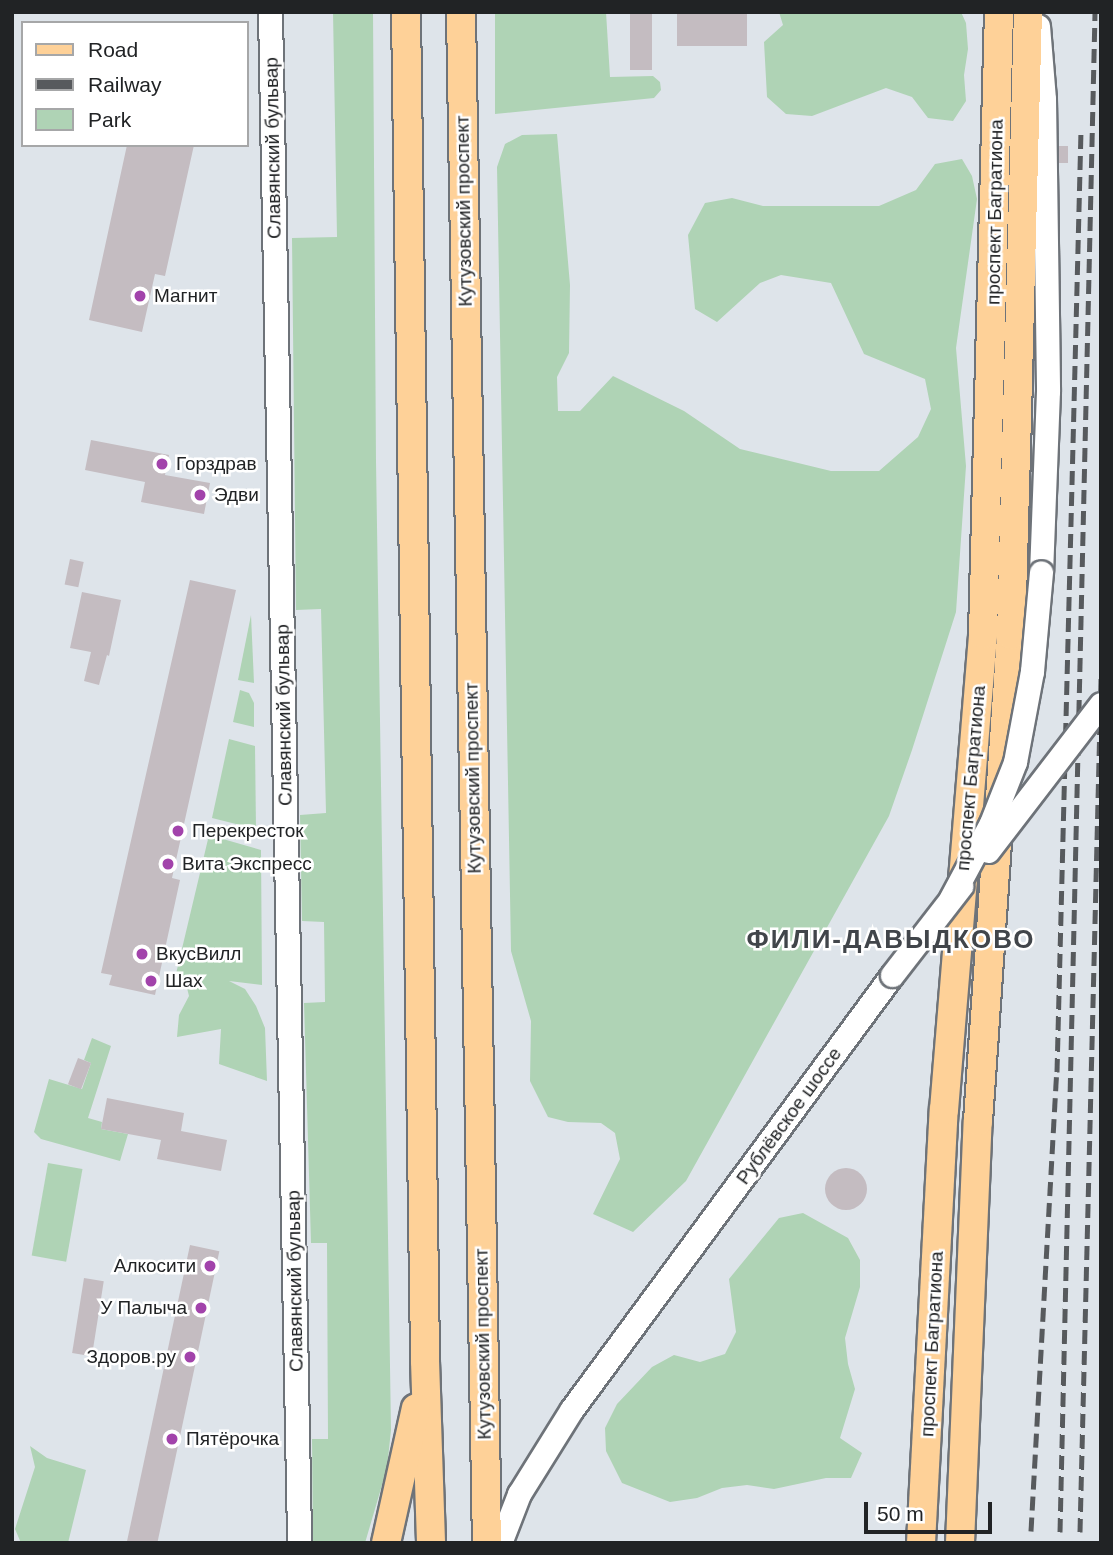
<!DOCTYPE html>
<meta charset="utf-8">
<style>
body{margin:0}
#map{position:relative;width:1113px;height:1555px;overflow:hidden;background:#dee4ea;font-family:Arial,sans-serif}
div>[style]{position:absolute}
.green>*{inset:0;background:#afd3b5;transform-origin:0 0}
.building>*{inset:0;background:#c4bcc1;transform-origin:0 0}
.round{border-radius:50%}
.roads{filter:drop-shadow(2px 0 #6e7379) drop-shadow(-2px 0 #6e7379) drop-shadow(0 2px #6e7379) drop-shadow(0 -2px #6e7379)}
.minor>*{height:23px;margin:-11.5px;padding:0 11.5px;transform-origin:11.5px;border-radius:11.5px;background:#fff}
.major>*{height:28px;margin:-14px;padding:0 14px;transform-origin:14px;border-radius:14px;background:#fed198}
.rail>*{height:5px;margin-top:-2.5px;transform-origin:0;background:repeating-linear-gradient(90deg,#575a5d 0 14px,transparent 0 21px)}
.bridges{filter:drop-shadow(2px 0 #6e7379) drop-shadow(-2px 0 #6e7379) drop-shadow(0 2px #6e7379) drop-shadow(0 -2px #6e7379)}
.minor-bridge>*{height:23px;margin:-11.5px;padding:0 11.5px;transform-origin:11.5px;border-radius:11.5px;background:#fff}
.dots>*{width:19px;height:19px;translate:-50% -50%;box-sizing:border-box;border:4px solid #fff;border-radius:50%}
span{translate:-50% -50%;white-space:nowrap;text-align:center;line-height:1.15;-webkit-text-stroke:5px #fff;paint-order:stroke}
.street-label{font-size:19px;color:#212325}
.poi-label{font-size:19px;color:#212325}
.left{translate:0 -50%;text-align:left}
.right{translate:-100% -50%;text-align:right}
.district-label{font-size:26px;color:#41454a;font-weight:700;letter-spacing:2px}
.frame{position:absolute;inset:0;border:14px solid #212325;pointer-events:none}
.legend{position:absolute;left:21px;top:21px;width:228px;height:126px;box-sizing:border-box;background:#fff;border:2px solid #a6a7a8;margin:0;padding:9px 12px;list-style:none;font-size:21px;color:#212325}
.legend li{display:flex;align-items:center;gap:14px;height:35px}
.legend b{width:35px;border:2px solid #a6a7a8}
.scale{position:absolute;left:864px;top:1502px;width:128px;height:32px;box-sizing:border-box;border:4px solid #212325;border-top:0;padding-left:9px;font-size:21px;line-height:24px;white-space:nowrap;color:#212325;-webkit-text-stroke:5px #fff;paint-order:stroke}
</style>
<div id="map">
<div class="green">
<i style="clip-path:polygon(333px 12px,373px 12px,376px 461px,391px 1430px,387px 1468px,365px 1543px,313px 1543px,312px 1439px,328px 1439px,327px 1243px,311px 1243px,304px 1003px,325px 1002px,324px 922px,302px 921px,300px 815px,326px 813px,321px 609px,296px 610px,292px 238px,337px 237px)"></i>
<i style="clip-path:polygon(495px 12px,606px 12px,610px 77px,653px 76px,660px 82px,661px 90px,654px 98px,495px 114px)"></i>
<i style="clip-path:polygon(779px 12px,961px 12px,966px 23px,968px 49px,964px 75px,966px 101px,953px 121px,928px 118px,912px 97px,886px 88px,812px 116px,786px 114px,767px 97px,764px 42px,783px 25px)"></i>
<i style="clip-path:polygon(557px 134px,570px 285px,569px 353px,557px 377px,558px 411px,580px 411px,613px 376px,684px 411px,740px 449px,831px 471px,879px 471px,918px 437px,931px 409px,925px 379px,864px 354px,831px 283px,781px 275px,760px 283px,717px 322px,695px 309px,688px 235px,705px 203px,732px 198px,763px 206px,879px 206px,916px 190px,935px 164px,962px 159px,972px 176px,977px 199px,956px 348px,966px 466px,956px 612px,912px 750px,889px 816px,686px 1181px,633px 1232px,593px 1214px,620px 1159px,615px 1133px,601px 1123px,568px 1122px,548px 1117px,530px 1081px,531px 1021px,511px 951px,497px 167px,505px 144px,522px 135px)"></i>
<i style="clip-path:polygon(251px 615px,254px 683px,238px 680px)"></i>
<i style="clip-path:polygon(240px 690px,249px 693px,254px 703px,254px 727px,233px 722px)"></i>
<i style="clip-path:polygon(229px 739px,255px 746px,256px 829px,212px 818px)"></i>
<i style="clip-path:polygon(209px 835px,261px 850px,262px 985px,229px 981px,245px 989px,256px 1006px,265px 1028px,267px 1081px,219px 1064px,221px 1029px,177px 1037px,179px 1015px,189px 996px,187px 988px,175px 978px)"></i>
<i style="clip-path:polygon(92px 1038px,111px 1046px,88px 1118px,102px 1122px,101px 1129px,128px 1134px,120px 1161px,41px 1139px,34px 1132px,49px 1079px,82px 1089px,91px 1063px,84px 1060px)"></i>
<i style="left:48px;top:1163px;width:35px;height:94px;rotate:10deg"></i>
<i style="clip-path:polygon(803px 1213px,848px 1238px,860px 1260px,860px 1287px,845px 1338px,848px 1364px,855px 1389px,840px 1438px,862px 1453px,851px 1478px,826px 1478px,774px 1489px,747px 1485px,722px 1488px,697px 1498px,670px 1502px,622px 1483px,606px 1451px,605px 1428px,617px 1404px,652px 1367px,674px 1355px,700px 1362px,725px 1354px,736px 1332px,729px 1279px,779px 1218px)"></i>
<i style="clip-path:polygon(30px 1446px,47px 1458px,86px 1470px,68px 1543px,21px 1543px,15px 1529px,35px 1467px)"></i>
</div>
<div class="building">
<i style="left:630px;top:12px;width:22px;height:58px"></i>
<i style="left:677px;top:12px;width:70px;height:34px"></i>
<i style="clip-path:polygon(127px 145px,194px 145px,165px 276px,155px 274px,142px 332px,89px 320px)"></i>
<i style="left:1059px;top:146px;width:9px;height:17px"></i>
<i style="clip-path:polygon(91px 440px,169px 455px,165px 475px,210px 483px,204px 514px,141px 502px,145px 482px,85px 470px)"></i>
<i style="left:70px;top:559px;width:14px;height:26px;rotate:12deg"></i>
<i style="clip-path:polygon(190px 580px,236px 590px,172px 878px,180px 880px,155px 995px,109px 985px,112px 975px,101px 973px)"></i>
<i style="clip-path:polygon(82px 592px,121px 600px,109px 656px,107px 655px,99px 685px,84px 681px,91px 652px,70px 648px)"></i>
<i style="left:78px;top:1058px;width:14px;height:28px;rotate:21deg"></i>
<i style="clip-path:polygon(107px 1098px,184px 1113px,181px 1131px,227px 1140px,221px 1171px,157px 1159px,161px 1140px,101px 1129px)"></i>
<i class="round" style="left:825px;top:1168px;width:42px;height:42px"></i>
<i style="left:190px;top:1245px;width:30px;height:305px;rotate:12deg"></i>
<i style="left:84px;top:1278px;width:20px;height:76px;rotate:9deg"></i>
</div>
<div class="roads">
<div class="minor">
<i style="left:270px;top:12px;width:1531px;rotate:88.91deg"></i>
<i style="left:1038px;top:26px;width:73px;rotate:85.3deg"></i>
<i style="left:1044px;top:99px;width:292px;rotate:89.2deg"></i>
<i style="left:1048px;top:391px;width:181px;rotate:92.2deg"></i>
<i style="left:500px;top:1543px;width:53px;rotate:-68.8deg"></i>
<i style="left:519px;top:1494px;width:100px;rotate:-58.1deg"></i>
<i style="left:572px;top:1409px;width:539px;rotate:-53.6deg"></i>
</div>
<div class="major">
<i style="left:406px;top:12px;width:1349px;rotate:89.19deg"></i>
<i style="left:425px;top:1361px;width:182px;rotate:88.1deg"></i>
<i style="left:461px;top:12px;width:1531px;rotate:89.03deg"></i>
<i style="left:386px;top:1543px;width:138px;rotate:-77.5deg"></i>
<i style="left:921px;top:1543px;width:434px;rotate:-87deg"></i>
<i style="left:944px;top:1110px;width:478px;rotate:-85.3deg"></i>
<i style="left:983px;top:634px;width:622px;rotate:-88.53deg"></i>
<i style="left:960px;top:1543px;width:422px;rotate:-87.6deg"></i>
<i style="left:978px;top:1121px;width:487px;rotate:-86.1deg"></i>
<i style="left:1011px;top:635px;width:623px;rotate:-88.44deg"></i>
</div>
</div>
<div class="rail">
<i style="left:1031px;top:1531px;width:460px;rotate:-86.8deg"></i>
<i style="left:1057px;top:1072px;width:941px;rotate:-88.54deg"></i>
<i style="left:1060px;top:1532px;width:1520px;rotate:-88.68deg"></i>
<i style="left:1080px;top:1532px;width:855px;rotate:-88.59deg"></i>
</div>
<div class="bridges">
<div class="minor-bridge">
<i style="left:988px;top:851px;width:185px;rotate:-52.5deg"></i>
<i style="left:951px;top:898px;width:85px;rotate:-61.9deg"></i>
<i style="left:991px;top:823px;width:66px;rotate:-68.5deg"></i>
<i style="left:1015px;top:762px;width:93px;rotate:-79.4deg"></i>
<i style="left:1032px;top:671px;width:99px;rotate:-84.8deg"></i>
<i style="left:892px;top:975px;width:113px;rotate:-52.2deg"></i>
</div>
</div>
<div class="dots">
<i style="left:140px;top:296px;background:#a243ab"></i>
<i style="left:162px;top:464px;background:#a243ab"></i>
<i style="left:200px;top:495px;background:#a243ab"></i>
<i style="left:178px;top:831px;background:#a243ab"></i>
<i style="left:168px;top:864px;background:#a243ab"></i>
<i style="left:142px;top:954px;background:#a243ab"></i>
<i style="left:151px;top:981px;background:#a243ab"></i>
<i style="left:210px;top:1266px;background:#a243ab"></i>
<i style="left:201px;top:1308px;background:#a243ab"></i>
<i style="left:190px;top:1357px;background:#a243ab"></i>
<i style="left:172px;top:1439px;background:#a243ab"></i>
</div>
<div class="street-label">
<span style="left:273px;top:148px;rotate:-91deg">Славянский бульвар</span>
<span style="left:464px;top:211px;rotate:-91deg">Кутузовский проспект</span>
<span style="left:995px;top:212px;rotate:-89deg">проспект Багратиона</span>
<span style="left:284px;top:715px;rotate:-91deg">Славянский бульвар</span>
<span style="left:473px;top:778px;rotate:-91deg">Кутузовский проспект</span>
<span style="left:971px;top:778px;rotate:-85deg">проспект Багратиона</span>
<span style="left:789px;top:1116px;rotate:-54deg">Рублёвское шоссе</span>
<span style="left:295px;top:1281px;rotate:-91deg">Славянский бульвар</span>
<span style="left:483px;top:1344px;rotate:-91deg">Кутузовский проспект</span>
<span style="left:932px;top:1344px;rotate:-87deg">проспект Багратиона</span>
</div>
<div class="poi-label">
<span class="left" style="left:154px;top:296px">Магнит</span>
<span class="left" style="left:176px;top:464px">Горздрав</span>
<span class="left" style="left:214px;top:495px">Эдви</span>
<span class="left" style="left:192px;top:831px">Перекресток</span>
<span class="left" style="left:182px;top:864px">Вита Экспресс</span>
<span class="left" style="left:156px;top:954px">ВкусВилл</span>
<span class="left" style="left:165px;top:981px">Шах</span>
<span class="right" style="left:196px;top:1266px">Алкосити</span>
<span class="right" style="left:187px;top:1308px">У Палыча</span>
<span class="right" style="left:176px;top:1357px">Здоров.ру</span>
<span class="left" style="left:186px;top:1439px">Пятёрочка</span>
</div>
<div class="district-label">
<span style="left:891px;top:940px">ФИЛИ-ДАВЫДКОВО</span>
</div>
<div class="frame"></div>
<ul class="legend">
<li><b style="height:9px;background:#fed198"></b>Road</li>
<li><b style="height:9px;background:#575a5d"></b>Railway</li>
<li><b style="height:19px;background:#afd3b5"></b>Park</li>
</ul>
<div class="scale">50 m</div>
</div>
